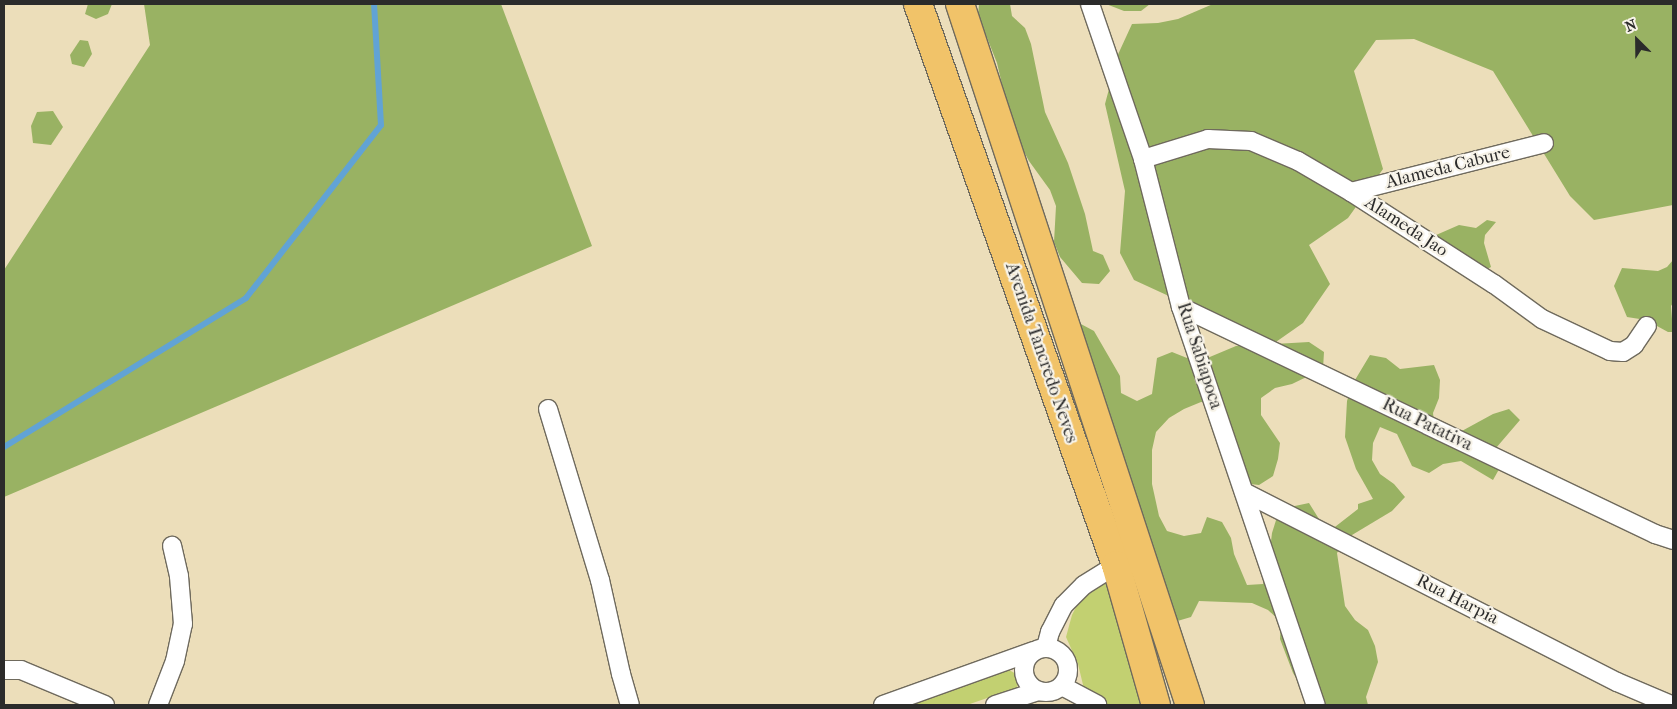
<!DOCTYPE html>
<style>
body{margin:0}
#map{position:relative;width:1677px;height:709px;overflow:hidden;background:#ecdeba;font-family:"IM FELL French Canon",serif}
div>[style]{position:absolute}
.green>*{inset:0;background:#c2d071}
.forest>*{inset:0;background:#99b263}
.stream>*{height:6px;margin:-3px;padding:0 3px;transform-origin:3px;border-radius:3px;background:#61a3d5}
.roads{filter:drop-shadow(1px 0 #6f6a5d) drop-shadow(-1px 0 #6f6a5d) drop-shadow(0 1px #6f6a5d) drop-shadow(0 -1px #6f6a5d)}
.minor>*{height:18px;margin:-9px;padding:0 9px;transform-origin:9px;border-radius:9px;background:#fff}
.minor>.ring{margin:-9px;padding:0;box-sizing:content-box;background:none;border:18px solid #fff;border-radius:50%}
.primary>*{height:28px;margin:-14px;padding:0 14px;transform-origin:14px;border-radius:14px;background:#f1c369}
span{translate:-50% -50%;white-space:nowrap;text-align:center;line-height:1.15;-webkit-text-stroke:4.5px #f7f3e8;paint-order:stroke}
.street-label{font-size:18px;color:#2b2b2b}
.frame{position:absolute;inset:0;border:5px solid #2b2b2b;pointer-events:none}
.north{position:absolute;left:1612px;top:15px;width:50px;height:50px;-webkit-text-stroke:4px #f7f3e8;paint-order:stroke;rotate:337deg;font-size:14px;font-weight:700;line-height:20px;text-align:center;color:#2b2b2b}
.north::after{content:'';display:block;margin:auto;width:18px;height:22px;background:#2b2b2b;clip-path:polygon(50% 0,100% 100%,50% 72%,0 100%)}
</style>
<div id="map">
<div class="green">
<i style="clip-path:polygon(1109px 582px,1150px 705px,1106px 705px,1094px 698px,1084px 689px,1078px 664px,1066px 637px,1072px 615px,1077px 605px,1097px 587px)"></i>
<i style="clip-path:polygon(1009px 670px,1018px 675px,1019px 684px,1016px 688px,967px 705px,912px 705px)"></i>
</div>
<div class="forest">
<i style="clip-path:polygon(88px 4px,112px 4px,108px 14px,96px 19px,85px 14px)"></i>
<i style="clip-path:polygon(144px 4px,501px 4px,592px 246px,4px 497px,4px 270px,150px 45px)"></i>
<i style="clip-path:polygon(979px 4px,1010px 4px,1012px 16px,1025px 28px,1031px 44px,1045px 112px,1068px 163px,1085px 214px,1093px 251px,1103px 255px,1110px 271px,1099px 284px,1082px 283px,1060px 257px,1054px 242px,1056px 206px,1050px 190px,1029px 161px,1013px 131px,997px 63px,978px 15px)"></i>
<i style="clip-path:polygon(1106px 4px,1150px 4px,1141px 11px,1124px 11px)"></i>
<i style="clip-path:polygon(1213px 4px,1673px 4px,1673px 205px,1594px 220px,1570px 196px,1493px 71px,1414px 39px,1376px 40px,1354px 71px,1383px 169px,1348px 218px,1309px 245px,1330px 284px,1303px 323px,1273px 344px,1134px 280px,1120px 253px,1125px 191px,1105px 104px,1109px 89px,1109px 74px,1132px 24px,1158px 23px,1178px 19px)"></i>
<i style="clip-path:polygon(80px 40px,88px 41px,92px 54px,84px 67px,72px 64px,70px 55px)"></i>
<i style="clip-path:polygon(53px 111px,63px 127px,51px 145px,33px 143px,31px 126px,37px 112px)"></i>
<i style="clip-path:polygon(1487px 220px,1496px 222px,1485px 235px,1484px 243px,1491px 267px,1484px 271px,1427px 239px,1459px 225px,1476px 228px)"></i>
<i style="clip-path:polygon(1673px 260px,1673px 303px,1671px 306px,1673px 332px,1668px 332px,1646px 320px,1627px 317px,1614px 286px,1622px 268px,1658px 271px,1667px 267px)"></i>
<i style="clip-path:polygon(1079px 323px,1094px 331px,1120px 376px,1121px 393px,1137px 401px,1152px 394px,1157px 358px,1172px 352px,1187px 358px,1205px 359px,1236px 346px,1309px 342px,1324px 352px,1323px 369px,1292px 384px,1275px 388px,1261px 398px,1261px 415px,1280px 443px,1278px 459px,1273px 476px,1259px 485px,1241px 483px,1219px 401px,1201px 402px,1184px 409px,1169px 418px,1156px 432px,1152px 450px,1152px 484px,1159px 516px,1167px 531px,1184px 536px,1201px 533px,1207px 517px,1222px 522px,1231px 538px,1234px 554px,1247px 585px,1263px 584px,1268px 567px,1272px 533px,1277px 517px,1290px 507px,1309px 503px,1319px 519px,1331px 530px,1358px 509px,1358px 504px,1373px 499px,1356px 469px,1345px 437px,1347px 401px,1352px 385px,1370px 355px,1386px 358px,1400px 369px,1434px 365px,1440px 380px,1439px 398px,1433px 413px,1435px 430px,1449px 438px,1493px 414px,1509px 409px,1520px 420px,1496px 448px,1502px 464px,1493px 480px,1461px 461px,1443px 464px,1429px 473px,1412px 466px,1397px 434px,1380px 427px,1373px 443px,1372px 460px,1380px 474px,1394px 484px,1405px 497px,1392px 511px,1347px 538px,1337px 553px,1345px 606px,1355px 620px,1368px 630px,1375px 646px,1378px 662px,1366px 697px,1368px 705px,1313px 705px,1293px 673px,1280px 639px,1281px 622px,1268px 610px,1252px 603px,1199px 601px,1191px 617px,1174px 622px)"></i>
</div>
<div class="stream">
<i style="left:4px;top:447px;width:284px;rotate:-31.6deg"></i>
<i style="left:246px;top:298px;width:219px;rotate:-52deg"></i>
<i style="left:381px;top:125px;width:121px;rotate:-93.3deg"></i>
</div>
<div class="roads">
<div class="minor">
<i style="left:1090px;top:4px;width:164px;rotate:71.1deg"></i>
<i style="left:1143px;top:159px;width:153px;rotate:75.6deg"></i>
<i style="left:1181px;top:307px;width:420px;rotate:71.3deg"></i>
<i style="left:1143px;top:159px;width:68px;rotate:-17.1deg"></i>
<i style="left:1208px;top:139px;width:43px;rotate:2.7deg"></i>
<i style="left:1251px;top:141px;width:51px;rotate:23.1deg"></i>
<i style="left:1298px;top:161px;width:61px;rotate:30.3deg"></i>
<i style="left:1351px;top:192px;width:170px;rotate:32.8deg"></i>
<i style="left:1494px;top:284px;width:59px;rotate:36.1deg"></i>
<i style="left:1542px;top:319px;width:75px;rotate:25.2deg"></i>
<i style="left:1610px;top:351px;width:13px;rotate:4deg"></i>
<i style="left:1623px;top:352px;width:13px;rotate:-32deg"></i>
<i style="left:1634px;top:345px;width:23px;rotate:-56deg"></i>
<i style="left:1351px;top:192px;width:199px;rotate:-14.2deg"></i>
<i style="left:1181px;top:307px;width:526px;rotate:25.59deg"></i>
<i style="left:1655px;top:534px;width:19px;rotate:18deg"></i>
<i style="left:548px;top:409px;width:179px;rotate:73.1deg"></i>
<i style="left:600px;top:580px;width:96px;rotate:77.4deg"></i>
<i style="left:621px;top:674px;width:32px;rotate:74deg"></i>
<i style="left:1244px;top:492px;width:419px;rotate:27deg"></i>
<i style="left:1617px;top:682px;width:59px;rotate:23.1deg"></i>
<i style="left:1046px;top:647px;width:16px;rotate:-75deg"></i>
<i style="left:1050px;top:632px;width:30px;rotate:-63deg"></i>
<i style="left:1064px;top:605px;width:28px;rotate:-45deg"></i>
<i style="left:1084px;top:585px;width:38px;rotate:-32deg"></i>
<i class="ring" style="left:1024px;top:648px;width:26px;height:26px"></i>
<i style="left:4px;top:670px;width:17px"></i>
<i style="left:21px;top:670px;width:91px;rotate:22.6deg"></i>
<i style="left:1062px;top:686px;width:40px;rotate:28deg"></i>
<i style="left:158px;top:705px;width:47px;rotate:-68.9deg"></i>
<i style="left:175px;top:661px;width:38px;rotate:-78deg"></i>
<i style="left:183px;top:624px;width:48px;rotate:-94.8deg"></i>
<i style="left:179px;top:576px;width:31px;rotate:-103deg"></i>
<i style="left:883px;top:705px;width:160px;rotate:-19.7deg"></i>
<i style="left:995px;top:705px;width:45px;rotate:-18deg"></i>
</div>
<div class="primary">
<i style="left:918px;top:4px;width:595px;rotate:70.56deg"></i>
<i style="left:1116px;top:565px;width:146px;rotate:74.1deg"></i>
<i style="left:960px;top:4px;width:738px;rotate:71.84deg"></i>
</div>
</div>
<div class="street-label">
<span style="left:1448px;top:168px;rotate:-14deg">Alameda Cabure</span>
<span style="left:1406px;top:227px;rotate:33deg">Alameda Jao</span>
<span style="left:1041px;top:353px;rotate:71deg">Avenida Tancredo Neves</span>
<span style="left:1199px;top:356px;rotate:72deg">Rua Sabiapoca</span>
<span style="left:1427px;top:425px;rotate:26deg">Rua Patativa</span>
<span style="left:1457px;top:600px;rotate:27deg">Rua Harpia</span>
</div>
<div class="frame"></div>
<div class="north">N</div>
</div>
